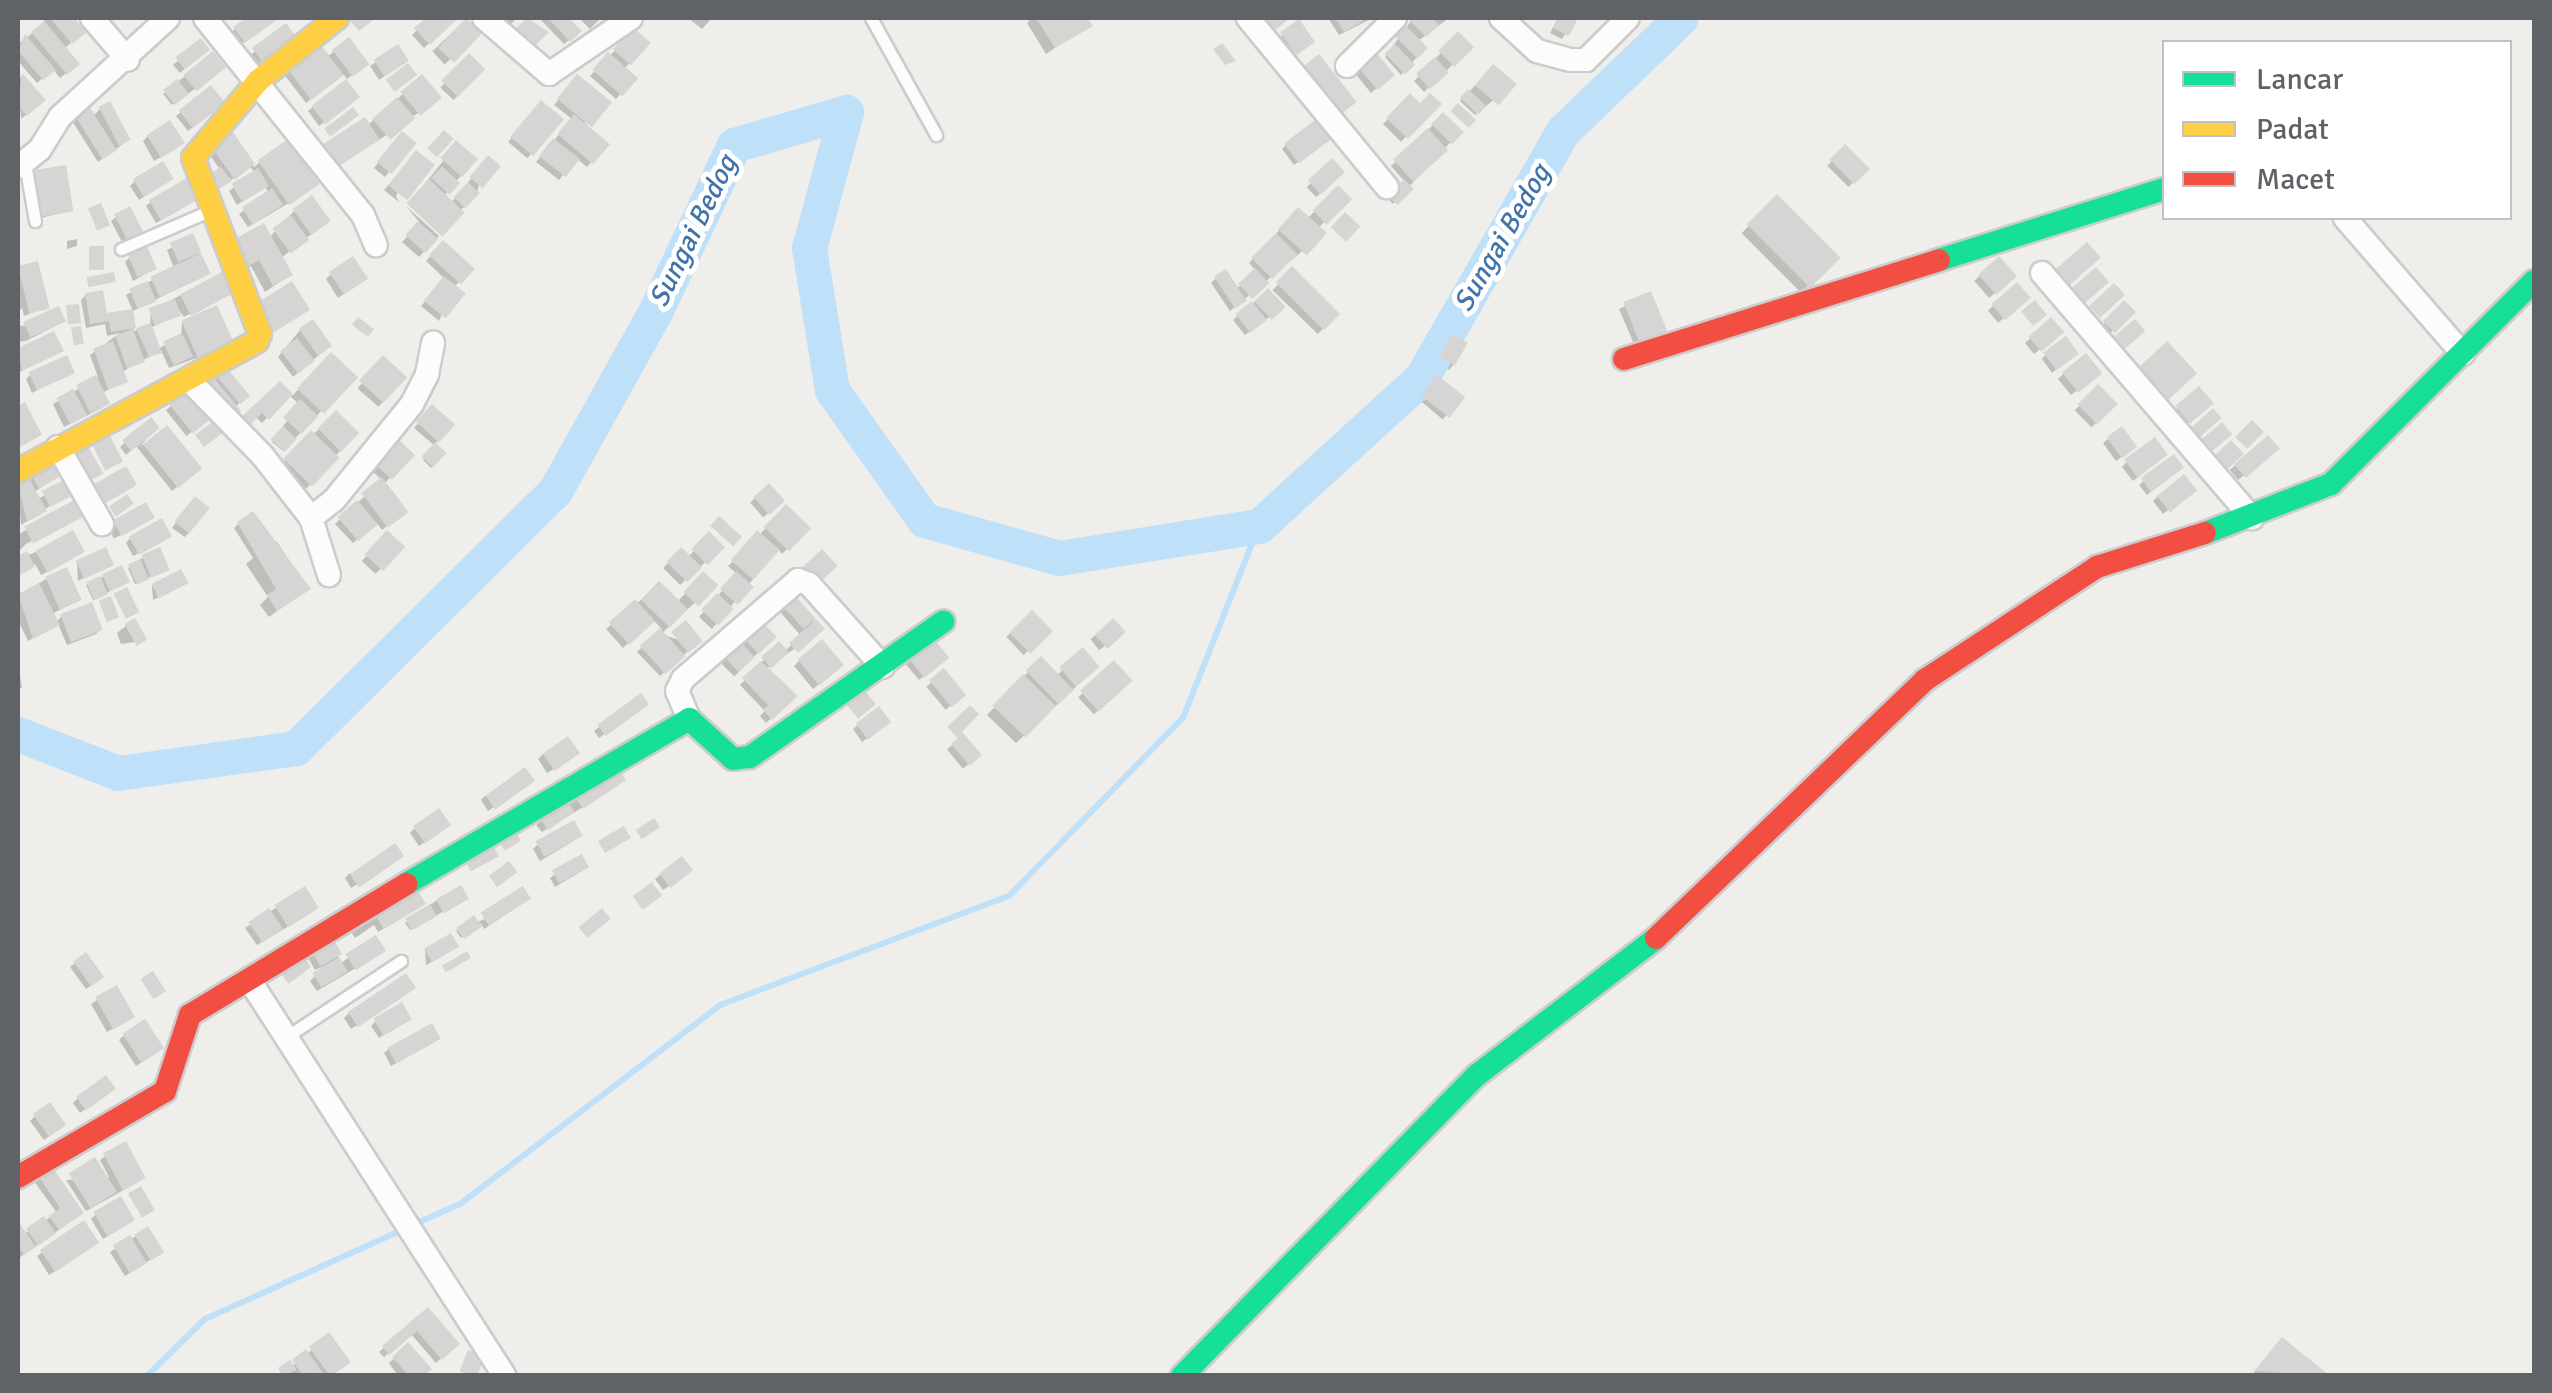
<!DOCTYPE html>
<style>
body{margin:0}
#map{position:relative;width:2552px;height:1393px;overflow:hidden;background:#efeeea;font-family:Signika,sans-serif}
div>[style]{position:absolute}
.shadow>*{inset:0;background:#0003;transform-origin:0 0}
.stream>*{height:6px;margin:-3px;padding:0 3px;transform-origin:3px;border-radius:3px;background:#bfe0f9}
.river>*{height:35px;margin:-17.5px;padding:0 17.5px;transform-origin:17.5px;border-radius:17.5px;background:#bfe0f9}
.building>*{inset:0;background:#d6d5d3;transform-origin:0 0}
.roads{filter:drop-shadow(2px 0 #cbcccc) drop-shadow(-2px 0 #cbcccc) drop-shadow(0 2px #cbcccc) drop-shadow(0 -2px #cbcccc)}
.lane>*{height:11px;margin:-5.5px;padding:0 5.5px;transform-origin:5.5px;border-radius:5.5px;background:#fdfcfc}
.street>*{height:22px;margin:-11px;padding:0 11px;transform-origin:11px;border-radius:11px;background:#fdfcfc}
.fast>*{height:22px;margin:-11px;padding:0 11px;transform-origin:11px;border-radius:11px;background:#16e098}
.slow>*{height:22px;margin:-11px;padding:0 11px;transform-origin:11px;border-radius:11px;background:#ffcf43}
.jam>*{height:22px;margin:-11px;padding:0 11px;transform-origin:11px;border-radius:11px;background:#f24e42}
span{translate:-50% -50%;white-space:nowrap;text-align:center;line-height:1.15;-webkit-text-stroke:10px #fff;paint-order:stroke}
.water-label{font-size:28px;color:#4174aa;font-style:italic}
.frame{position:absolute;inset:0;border:20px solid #5f6368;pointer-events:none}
.legend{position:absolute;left:2162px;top:40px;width:350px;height:180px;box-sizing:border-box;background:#fff;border:2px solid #bfc1c3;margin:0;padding:12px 18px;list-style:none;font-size:30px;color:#5f6368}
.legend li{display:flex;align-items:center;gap:20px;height:50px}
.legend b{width:50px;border:2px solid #bfc1c3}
</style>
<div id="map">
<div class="shadow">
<i style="clip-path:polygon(42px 18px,71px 18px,83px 32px,64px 49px,72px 69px,60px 78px,53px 69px,37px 83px,18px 61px,18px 44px,46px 23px)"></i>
<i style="clip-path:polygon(250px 18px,274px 20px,239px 46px,230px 33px)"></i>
<i style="clip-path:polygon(429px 18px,453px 20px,424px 48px,412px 35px)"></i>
<i style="clip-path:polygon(497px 18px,517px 18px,501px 34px)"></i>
<i style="clip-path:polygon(539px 18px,566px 18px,579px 31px,564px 44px)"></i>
<i style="clip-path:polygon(579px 18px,601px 18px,590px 29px)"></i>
<i style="clip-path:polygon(688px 18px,712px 18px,702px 29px)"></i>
<i style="clip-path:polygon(1032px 18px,1084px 18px,1089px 25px,1046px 54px,1027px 23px)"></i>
<i style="clip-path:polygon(1328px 18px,1373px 18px,1339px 35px)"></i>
<i style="clip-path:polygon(1413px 18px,1449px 18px,1418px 41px,1425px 48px,1401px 75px,1385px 57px)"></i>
<i style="clip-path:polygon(1558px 18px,1575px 18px,1562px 39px,1550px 33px)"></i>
<i style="left:466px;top:20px;width:18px;height:46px;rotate:47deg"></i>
<i style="clip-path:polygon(1298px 23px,1307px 46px,1290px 58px,1277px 39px)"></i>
<i style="left:285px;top:27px;width:13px;height:45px;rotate:51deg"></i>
<i style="clip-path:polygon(634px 31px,648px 43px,624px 69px,635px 78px,616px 99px,590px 76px)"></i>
<i style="clip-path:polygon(1458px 35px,1471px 47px,1424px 92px,1414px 81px)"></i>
<i style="clip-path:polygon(348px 40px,362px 68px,347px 79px,343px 74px,306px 103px,283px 73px,327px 57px)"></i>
<i style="clip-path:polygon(200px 42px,202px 55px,180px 73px,173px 65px)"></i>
<i style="clip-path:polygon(397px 48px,401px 65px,379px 80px,370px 66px)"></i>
<i style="left:469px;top:57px;width:18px;height:42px;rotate:43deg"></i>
<i style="clip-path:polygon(1358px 67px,1392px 75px,1371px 93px,1353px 71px)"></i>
<i style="clip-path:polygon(1493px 67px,1513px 84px,1475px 115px,1460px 101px)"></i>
<i style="clip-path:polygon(219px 72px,172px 105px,163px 94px,185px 76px)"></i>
<i style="clip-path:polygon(22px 76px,43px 100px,21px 119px,18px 80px)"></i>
<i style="clip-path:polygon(422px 77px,434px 102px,373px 144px,368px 125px)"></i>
<i style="clip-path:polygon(573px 82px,587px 129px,607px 145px,587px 167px,577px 159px,559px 180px,536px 162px,572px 119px,554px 105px)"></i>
<i style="clip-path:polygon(1410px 96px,1420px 107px,1438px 104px,1401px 142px,1383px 124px)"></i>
<i style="clip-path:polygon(352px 102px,319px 126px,308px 111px,313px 107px)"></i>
<i style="left:541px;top:103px;width:25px;height:51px;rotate:40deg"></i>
<i style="clip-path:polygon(218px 108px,188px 131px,176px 116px,181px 112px)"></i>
<i style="clip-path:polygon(100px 109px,123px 144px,98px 162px,69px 116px,93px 116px)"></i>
<i style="clip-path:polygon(1443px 115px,1460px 132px,1393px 204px,1387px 198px,1405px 182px,1391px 166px)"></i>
<i style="clip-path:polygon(229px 132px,254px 167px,260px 162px,309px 191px,248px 227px,239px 214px,269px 193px,265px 187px,237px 205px,229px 191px,255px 173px,249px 165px,229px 182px,209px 154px)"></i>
<i style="clip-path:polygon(148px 136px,177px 148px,154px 161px,143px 141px)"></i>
<i style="clip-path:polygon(398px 139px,389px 172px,385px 177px,374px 168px)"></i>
<i style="clip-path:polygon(1326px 141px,1294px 165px,1282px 149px,1286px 145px)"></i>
<i style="clip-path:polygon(457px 144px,475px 159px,444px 196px,451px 203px,484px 163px,477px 193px,460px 211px,410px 202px)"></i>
<i style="left:1845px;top:148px;width:30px;height:25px;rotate:45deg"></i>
<i style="clip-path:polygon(416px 153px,396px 196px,399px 202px,384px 190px)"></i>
<i style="left:1332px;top:162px;width:14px;height:36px;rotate:45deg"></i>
<i style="clip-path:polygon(63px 168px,71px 210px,34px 220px)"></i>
<i style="clip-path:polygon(135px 181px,166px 183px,139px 200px,130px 186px)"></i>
<i style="clip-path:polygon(1338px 188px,1348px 199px,1318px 228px,1324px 233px,1230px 311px,1211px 283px,1216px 278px,1236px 289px,1256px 271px,1249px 263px,1298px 210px,1307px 219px)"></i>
<i style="left:1777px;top:198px;width:84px;height:50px;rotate:45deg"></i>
<i style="clip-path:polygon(151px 202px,191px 203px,156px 223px,146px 206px)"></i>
<i style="clip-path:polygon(406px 206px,439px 236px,419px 257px,402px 242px,420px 223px)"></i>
<i style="clip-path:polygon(294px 211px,323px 225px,281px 258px,290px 275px,265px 292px,251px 266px,233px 276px)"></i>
<i style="clip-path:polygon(116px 217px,135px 236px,122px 242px,111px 221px)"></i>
<i style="clip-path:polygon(192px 237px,208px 273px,131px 312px,134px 331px,150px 326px,151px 310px,181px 295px,231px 292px,184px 317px,174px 304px,178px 315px,150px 328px,158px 349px,181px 336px,182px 323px,232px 345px,169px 368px,161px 350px,122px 372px,125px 381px,102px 393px,102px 408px,64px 427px,53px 404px,98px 377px,90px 355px,120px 333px,107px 336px,105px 324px,86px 328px,81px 300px,86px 295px,105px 316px,133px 311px,126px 295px,174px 268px,167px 250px)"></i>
<i style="clip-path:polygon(77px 239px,77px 246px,67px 249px,67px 241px)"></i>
<i style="clip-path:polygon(443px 243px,471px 269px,454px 287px,439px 321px,421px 306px,445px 279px,426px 261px)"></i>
<i style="clip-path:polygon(130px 257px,154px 269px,133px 281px,125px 262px)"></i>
<i style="left:1999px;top:259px;width:23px;height:33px;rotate:49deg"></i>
<i style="clip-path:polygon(37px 264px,47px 307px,24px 316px,22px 308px,18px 313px,18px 270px)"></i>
<i style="left:1292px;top:270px;width:63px;height:28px;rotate:44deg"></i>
<i style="clip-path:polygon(330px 275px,360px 283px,338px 298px,326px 279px)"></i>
<i style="left:2017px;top:286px;width:16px;height:38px;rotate:50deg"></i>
<i style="clip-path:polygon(1268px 291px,1283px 307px,1245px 335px,1233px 320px)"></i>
<i style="clip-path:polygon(1650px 294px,1637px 351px,1619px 309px)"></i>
<i style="left:2124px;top:304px;width:11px;height:33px;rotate:45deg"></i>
<i style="clip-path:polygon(2051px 321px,2056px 337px,2034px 354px,2025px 343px)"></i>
<i style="clip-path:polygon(63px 322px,26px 341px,18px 342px,18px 326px)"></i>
<i style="clip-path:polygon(300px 330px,324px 351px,293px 377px,278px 357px)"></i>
<i style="clip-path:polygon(53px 334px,61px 351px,18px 373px,18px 350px)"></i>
<i style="clip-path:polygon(1448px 342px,1453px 365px,1449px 370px,1436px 363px)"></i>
<i style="clip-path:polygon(2046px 354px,2071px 358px,2052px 373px,2042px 359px)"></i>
<i style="clip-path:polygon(331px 355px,354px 377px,283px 451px,272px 442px,299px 404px,289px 395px,262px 423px,255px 416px,280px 385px,292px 396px)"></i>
<i style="left:383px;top:359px;width:28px;height:39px;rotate:41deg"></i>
<i style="clip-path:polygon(225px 369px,247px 396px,235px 407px,199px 390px)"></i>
<i style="clip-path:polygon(72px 372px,32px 393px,26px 379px,30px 375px)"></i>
<i style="clip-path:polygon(2063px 374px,2094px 378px,2071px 395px,2058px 379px)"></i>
<i style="left:1437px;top:378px;width:31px;height:28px;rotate:40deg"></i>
<i style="left:2098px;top:387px;width:24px;height:33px;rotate:45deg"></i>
<i style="left:2198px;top:390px;width:18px;height:34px;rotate:49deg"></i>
<i style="left:186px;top:394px;width:33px;height:26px;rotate:51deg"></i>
<i style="clip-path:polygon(432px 408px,452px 425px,434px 445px,444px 454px,431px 468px,423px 460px,435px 446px,414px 428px)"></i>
<i style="clip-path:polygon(336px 413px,356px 433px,306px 489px,281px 465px)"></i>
<i style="clip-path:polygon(150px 421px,157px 428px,139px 447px,167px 429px,194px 473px,172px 491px,136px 446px,126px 455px,120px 447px)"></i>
<i style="clip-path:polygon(2108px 439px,2129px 451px,2116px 461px,2103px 443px)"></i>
<i style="left:2268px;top:439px;width:13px;height:49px;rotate:51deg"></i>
<i style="clip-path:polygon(399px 443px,412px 455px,384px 484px,400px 516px,382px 530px,376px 522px,353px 543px,335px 524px,382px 480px,373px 472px)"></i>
<i style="clip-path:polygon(evenodd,55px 453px,100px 473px,21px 525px,18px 487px,55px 453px,67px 471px,72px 479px,38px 499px,34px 492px,67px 471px)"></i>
<i style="clip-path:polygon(2161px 459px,2133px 481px,2122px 467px,2127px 462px)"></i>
<i style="clip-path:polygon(2177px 472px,2147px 495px,2139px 485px,2144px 481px)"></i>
<i style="left:769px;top:486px;width:20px;height:25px;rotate:49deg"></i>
<i style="clip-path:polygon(2189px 494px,2163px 514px,2153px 501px,2158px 496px)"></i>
<i style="clip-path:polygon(190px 504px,189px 532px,185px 537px,172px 528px)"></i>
<i style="left:145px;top:505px;width:15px;height:43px;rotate:62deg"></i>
<i style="clip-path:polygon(786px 508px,807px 528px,782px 554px,778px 549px,712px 629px,699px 617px,737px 574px,728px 566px)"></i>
<i style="clip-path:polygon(84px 515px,26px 544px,18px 552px,18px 535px,26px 530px)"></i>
<i style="clip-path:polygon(238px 524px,277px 542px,308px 589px,269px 617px,260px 605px,268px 597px,246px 564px,253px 558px,234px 528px)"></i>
<i style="left:387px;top:534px;width:19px;height:37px;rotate:43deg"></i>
<i style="clip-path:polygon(709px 535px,722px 547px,680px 585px,663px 568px,681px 550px,688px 557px)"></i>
<i style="clip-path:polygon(130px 538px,164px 540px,133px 556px,126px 543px)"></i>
<i style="clip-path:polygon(36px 552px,82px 552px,41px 575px,35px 564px,18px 576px,18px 559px)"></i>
<i style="clip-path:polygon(144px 557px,167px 569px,135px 584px,128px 568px)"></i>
<i style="clip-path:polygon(77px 563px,111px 564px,78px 581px)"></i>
<i style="clip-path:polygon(703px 575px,714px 585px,661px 634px,695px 645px,660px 676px,637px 652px,662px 629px,653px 620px,623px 648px,606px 629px,659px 585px,677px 602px)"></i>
<i style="clip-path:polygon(104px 576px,126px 583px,93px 600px,86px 585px)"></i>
<i style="clip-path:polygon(46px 579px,79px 600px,52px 614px,56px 622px,62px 616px,100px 629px,96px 634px,67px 645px,58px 624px,28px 641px,18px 620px,18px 596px)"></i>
<i style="clip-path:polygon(152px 586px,180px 587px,153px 600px)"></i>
<i style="clip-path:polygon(789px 593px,822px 629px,766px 669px,795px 696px,766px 723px,760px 716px,765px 711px,740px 685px,779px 644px,785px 651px,801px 636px,775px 606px)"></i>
<i style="left:1032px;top:613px;width:25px;height:35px;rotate:47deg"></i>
<i style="left:1113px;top:621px;width:14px;height:29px;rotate:51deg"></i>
<i style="left:759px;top:622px;width:21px;height:56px;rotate:45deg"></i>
<i style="clip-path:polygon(126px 626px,143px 641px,121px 644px,117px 633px)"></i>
<i style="clip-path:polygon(1083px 651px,1097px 667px,1016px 743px,987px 715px,1028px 672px,1056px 676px)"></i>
<i style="clip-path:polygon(946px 658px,919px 680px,904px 662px)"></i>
<i style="clip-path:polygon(799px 661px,836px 670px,813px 689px,794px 666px)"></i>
<i style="left:1114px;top:664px;width:23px;height:49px;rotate:47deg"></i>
<i style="clip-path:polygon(18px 666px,22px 687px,18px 691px)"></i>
<i style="left:944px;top:672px;width:30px;height:23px;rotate:50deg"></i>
<i style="clip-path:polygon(640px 697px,641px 708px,599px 738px,594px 731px)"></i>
<i style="clip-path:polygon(858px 725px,883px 727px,862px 742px,853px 729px)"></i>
<i style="left:963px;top:736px;width:25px;height:21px;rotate:50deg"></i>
<i style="clip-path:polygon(543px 754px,572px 758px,547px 773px,538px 759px)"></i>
<i style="clip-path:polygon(619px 785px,542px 832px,536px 825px,575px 797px)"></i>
<i style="clip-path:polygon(527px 786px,488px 811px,481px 800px,485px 796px)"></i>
<i style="clip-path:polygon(414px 829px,443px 830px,419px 846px,410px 833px)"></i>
<i style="clip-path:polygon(575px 840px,540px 861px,533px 849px,537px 845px)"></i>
<i style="clip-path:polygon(396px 861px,351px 888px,345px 878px,349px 874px)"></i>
<i style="clip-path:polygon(582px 871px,555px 887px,550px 878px,555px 874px)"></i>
<i style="clip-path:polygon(660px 875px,685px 875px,663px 890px,655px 879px)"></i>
<i style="clip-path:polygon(466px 899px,410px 930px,405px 923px,437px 900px)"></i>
<i style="clip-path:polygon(523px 903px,484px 929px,481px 923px,461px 938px,456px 931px)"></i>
<i style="clip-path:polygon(277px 907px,311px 913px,257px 945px,245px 928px)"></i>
<i style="clip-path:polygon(418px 908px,378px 932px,374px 925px,355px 938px,350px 930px,368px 917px)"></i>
<i style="clip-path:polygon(330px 938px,341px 963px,375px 939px,378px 955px,317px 991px,310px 981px,327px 965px,315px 970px,306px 954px)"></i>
<i style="clip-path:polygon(425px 950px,451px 951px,426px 965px)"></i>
<i style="clip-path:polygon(75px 963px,96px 982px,86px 989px,70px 967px)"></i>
<i style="clip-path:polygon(116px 988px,127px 1021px,107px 1032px,91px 1004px)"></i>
<i style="clip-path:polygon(408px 993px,351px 1029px,344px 1018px,349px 1013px)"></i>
<i style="clip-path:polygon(376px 1021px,404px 1023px,379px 1038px,371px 1026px)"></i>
<i style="clip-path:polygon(123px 1036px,157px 1052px,136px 1066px,119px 1040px)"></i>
<i style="clip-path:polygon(433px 1043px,391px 1066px,384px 1053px,389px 1049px)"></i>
<i style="clip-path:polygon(108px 1093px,80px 1113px,73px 1103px,78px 1098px)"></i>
<i style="clip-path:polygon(35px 1116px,59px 1129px,44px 1140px,30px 1121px)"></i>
<i style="clip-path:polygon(105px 1156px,138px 1182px,86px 1211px,66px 1180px,109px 1177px,100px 1160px)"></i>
<i style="clip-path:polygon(39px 1176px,77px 1217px,19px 1258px,18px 1225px,24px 1234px,57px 1213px,34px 1181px)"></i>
<i style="clip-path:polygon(95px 1215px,128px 1224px,103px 1239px,91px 1219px)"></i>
<i style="clip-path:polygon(83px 1224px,91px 1247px,49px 1275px,37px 1256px)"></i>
<i style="clip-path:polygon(136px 1236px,156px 1256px,125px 1276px,110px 1252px)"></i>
<i style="clip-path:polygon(428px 1310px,456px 1344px,436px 1363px,411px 1334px,384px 1357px,379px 1352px)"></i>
<i style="clip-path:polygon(329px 1336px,343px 1366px,331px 1376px,280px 1376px)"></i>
<i style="clip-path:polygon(408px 1346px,421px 1376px,398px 1376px,389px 1363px)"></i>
<i style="clip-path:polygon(2272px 1351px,2326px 1376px,2251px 1376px)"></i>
</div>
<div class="stream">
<i style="left:415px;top:1224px;width:49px;rotate:-24deg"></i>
<i style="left:460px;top:1204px;width:327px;rotate:-37.4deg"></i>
<i style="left:720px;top:1005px;width:309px;rotate:-20.7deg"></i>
<i style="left:1009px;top:896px;width:249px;rotate:-45.7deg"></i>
<i style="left:1183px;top:718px;width:206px;rotate:-68.4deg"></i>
<i style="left:147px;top:1376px;width:81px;rotate:-44.5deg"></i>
<i style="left:205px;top:1319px;width:218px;rotate:-24.3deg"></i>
</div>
<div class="river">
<i style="left:18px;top:734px;width:107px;rotate:21.3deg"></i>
<i style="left:118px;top:773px;width:180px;rotate:-8deg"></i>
<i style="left:296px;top:748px;width:365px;rotate:-44.8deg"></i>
<i style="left:555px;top:491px;width:205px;rotate:-60.8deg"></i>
<i style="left:655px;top:312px;width:185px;rotate:-64.7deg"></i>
<i style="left:734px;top:145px;width:117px;rotate:-16.4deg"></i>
<i style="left:846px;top:112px;width:141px;rotate:105.2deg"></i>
<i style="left:809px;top:248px;width:144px;rotate:80.8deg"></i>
<i style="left:832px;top:390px;width:159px;rotate:54.7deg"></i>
<i style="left:924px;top:520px;width:140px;rotate:15.7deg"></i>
<i style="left:1059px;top:558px;width:203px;rotate:-9.1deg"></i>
<i style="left:1259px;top:526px;width:221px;rotate:-42.4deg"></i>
<i style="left:1422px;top:377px;width:284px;rotate:-60.2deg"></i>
<i style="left:1563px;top:131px;width:163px;rotate:-43.8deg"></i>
</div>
<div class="building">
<i style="clip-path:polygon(50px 18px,74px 18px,87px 32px,72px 44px)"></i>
<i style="clip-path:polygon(246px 18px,275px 18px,277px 20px,245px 43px,233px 27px)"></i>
<i style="clip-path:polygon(348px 18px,376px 18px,359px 31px)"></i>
<i style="clip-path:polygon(426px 18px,453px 18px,456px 20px,430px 45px,414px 28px)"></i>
<i style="left:466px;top:18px;width:22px;height:41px;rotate:43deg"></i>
<i style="clip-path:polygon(527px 18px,549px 32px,533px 48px,515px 29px)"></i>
<i style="clip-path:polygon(548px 18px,569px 18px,582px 31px,570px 42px)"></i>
<i style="clip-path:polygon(1036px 18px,1087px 18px,1093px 26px,1055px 48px)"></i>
<i style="clip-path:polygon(1259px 18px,1290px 18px,1272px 33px)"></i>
<i style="clip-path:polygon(1335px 18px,1360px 18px,1363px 21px,1344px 32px)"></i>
<i style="clip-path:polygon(1407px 18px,1432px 18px,1439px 25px,1426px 37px)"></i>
<i style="clip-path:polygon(1558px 18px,1578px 18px,1569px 36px,1553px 28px)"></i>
<i style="left:1299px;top:19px;width:28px;height:23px;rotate:55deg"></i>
<i style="left:44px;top:21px;width:56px;height:17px;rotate:50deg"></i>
<i style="left:286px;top:23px;width:17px;height:42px;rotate:54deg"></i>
<i style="left:1406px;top:26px;width:31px;height:15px;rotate:45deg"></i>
<i style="left:633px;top:27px;width:24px;height:30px;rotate:42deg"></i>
<i style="left:1458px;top:31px;width:23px;height:28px;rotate:45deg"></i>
<i style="clip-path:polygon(25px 34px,56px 70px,43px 80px,18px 51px)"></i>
<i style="left:349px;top:37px;width:34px;height:21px;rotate:53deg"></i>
<i style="left:201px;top:38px;width:15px;height:32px;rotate:53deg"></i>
<i style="left:318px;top:41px;width:43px;height:41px;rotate:53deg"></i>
<i style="clip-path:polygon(1222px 43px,1236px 61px,1225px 65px,1213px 49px)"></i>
<i style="left:398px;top:44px;width:20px;height:29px;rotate:57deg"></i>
<i style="left:1395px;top:44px;width:29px;height:14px;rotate:46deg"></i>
<i style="left:1374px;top:50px;width:33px;height:23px;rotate:50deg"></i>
<i style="left:213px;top:51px;width:21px;height:38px;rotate:51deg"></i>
<i style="left:608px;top:52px;width:40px;height:24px;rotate:41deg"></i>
<i style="left:469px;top:53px;width:23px;height:39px;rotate:45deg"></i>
<i style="left:1319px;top:54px;width:61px;height:19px;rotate:52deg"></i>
<i style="left:1435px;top:57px;width:21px;height:25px;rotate:49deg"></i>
<i style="left:408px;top:63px;width:15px;height:28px;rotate:53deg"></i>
<i style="left:1493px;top:64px;width:31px;height:28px;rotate:40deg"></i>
<i style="clip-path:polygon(22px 73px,46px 100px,27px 116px,18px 105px)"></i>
<i style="left:422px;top:74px;width:31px;height:28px;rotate:50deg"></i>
<i style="left:577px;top:74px;width:45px;height:32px;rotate:39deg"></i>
<i style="left:177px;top:79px;width:19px;height:18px;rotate:51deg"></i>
<i style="left:346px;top:79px;width:23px;height:44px;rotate:52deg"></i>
<i style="left:211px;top:85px;width:23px;height:41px;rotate:52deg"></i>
<i style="left:1468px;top:89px;width:25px;height:12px;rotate:43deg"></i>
<i style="clip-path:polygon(1410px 93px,1420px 103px,1430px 93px,1442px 104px,1408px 139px,1386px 118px)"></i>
<i style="left:397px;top:97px;width:28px;height:33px;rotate:49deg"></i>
<i style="left:541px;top:100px;width:30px;height:48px;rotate:40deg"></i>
<i style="left:86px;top:101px;width:58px;height:17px;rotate:58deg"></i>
<i style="left:110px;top:101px;width:44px;height:13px;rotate:62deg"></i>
<i style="left:1458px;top:103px;width:25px;height:11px;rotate:43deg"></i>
<i style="left:353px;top:107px;width:10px;height:36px;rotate:53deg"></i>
<i style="left:1443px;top:112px;width:29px;height:17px;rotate:44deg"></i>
<i style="left:574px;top:114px;width:47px;height:26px;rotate:40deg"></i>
<i style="left:365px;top:117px;width:27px;height:53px;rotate:57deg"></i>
<i style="left:1319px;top:117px;width:25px;height:44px;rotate:53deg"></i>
<i style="left:170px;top:120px;width:27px;height:28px;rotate:57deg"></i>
<i style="clip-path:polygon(230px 128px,255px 164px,235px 180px,212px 148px)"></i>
<i style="left:1428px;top:128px;width:30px;height:47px;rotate:48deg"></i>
<i style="left:444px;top:130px;width:13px;height:25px;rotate:42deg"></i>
<i style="left:402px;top:131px;width:19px;height:40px;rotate:39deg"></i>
<i style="left:553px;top:138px;width:34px;height:23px;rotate:38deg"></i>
<i style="left:288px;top:139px;width:55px;height:37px;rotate:55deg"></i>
<i style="left:456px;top:140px;width:29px;height:24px;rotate:41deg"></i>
<i style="left:1845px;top:144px;width:35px;height:22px;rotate:45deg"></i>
<i style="left:416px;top:150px;width:24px;height:45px;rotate:38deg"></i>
<i style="left:488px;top:155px;width:17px;height:29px;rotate:40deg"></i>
<i style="left:1332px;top:158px;width:19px;height:33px;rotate:47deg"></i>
<i style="left:163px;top:161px;width:21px;height:35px;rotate:59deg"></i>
<i style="left:66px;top:165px;width:47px;height:36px;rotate:81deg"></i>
<i style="clip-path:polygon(220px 166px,232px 181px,214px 192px,208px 177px)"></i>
<i style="left:442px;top:166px;width:25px;height:16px;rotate:43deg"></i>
<i style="left:258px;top:168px;width:21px;height:31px;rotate:59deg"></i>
<i style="left:187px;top:178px;width:24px;height:44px;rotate:60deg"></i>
<i style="left:429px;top:179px;width:49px;height:33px;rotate:43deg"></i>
<i style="left:1404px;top:179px;width:14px;height:23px;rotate:45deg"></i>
<i style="left:468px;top:182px;width:16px;height:21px;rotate:43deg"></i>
<i style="left:1338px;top:185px;width:20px;height:36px;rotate:45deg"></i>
<i style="left:272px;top:188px;width:20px;height:36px;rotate:57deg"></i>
<i style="left:1777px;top:194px;width:90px;height:43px;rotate:45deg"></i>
<i style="left:312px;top:195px;width:32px;height:24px;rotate:54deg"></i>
<i style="left:101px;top:203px;width:24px;height:14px;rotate:68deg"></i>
<i style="left:130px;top:206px;width:29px;height:18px;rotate:63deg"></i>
<i style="left:1298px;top:207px;width:39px;height:30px;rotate:42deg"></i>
<i style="left:1345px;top:212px;width:21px;height:21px;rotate:43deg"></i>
<i style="left:291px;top:215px;width:31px;height:23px;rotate:54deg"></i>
<i style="left:418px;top:221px;width:27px;height:19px;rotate:42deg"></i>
<i style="clip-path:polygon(264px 223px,293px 275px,273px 286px,259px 260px,241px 270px,227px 243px)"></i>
<i style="left:193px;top:233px;width:21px;height:25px;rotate:67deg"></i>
<i style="left:1276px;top:233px;width:30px;height:35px;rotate:45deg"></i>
<i style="left:443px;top:240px;width:43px;height:21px;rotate:42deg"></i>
<i style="left:2087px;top:242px;width:21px;height:42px;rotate:49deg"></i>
<i style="left:89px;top:246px;width:15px;height:24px"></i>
<i style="left:147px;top:246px;width:25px;height:21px;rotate:67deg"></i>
<i style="left:201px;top:253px;width:23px;height:56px;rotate:65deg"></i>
<i style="left:353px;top:256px;width:27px;height:29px;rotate:56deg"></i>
<i style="left:1999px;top:256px;width:27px;height:28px;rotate:48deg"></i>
<i style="left:38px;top:261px;width:49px;height:21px;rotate:76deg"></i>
<i style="left:1292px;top:266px;width:68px;height:23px;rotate:45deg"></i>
<i style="left:2096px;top:267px;width:20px;height:41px;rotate:49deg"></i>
<i style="left:1255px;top:268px;width:21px;height:23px;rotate:47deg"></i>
<i style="left:1226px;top:269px;width:38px;height:14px;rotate:57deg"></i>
<i style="left:224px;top:271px;width:24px;height:50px;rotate:62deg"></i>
<i style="left:114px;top:272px;width:10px;height:28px;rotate:79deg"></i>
<i style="left:444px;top:276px;width:28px;height:32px;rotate:39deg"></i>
<i style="left:148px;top:281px;width:22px;height:20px;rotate:68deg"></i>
<i style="left:292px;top:281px;width:34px;height:47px;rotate:58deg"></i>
<i style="left:2017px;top:282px;width:21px;height:34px;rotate:49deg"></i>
<i style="left:2114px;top:283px;width:16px;height:34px;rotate:47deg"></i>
<i style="left:1268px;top:288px;width:26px;height:19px;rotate:47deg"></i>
<i style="clip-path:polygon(103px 290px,107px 313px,133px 309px,136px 328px,111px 332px,109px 321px,90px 324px,85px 293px)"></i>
<i style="left:1651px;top:291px;width:50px;height:30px;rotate:68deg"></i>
<i style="left:175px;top:299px;width:18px;height:28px;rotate:71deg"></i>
<i style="left:2035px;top:300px;width:19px;height:18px;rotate:51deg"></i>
<i style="left:2124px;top:300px;width:17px;height:30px;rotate:45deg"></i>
<i style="left:1252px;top:301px;width:24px;height:21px;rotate:52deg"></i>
<i style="left:79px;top:304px;width:19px;height:13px;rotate:84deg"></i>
<i style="left:217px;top:305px;width:45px;height:39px;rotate:66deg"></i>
<i style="left:59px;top:306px;width:17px;height:39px;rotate:66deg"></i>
<i style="left:358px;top:317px;width:20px;height:10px;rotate:37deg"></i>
<i style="left:2051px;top:317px;width:20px;height:30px;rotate:49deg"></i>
<i style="left:313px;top:319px;width:33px;height:17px;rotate:55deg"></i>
<i style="left:2135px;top:319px;width:16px;height:35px;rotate:50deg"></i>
<i style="clip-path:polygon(151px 323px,162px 353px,149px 357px,136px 328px)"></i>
<i style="left:81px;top:326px;width:18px;height:10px;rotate:81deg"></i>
<i style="left:133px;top:329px;width:35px;height:19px;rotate:70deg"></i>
<i style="clip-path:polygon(54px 331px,64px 351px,22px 371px,18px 348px)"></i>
<i style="left:182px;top:333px;width:26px;height:21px;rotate:65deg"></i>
<i style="left:1452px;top:334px;width:18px;height:26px;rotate:29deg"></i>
<i style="left:2066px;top:336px;width:22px;height:28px;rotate:54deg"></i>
<i style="left:297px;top:338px;width:29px;height:21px;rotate:52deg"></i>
<i style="left:113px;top:341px;width:44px;height:21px;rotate:70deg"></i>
<i style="left:2167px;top:341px;width:44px;height:45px;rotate:47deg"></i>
<i style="left:331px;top:352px;width:37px;height:50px;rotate:43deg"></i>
<i style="left:2086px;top:353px;width:26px;height:31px;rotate:51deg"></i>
<i style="left:67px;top:355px;width:20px;height:42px;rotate:66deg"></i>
<i style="left:383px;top:355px;width:33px;height:35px;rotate:43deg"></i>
<i style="left:225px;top:366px;width:39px;height:13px;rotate:50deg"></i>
<i style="left:96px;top:375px;width:32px;height:22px;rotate:64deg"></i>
<i style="left:1437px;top:375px;width:36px;height:26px;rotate:38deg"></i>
<i style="left:212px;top:376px;width:45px;height:13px;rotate:50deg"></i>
<i style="clip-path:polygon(280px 381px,293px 394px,269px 420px,262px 413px,246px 429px,237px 421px)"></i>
<i style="left:2098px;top:384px;width:28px;height:29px;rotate:45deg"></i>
<i style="left:2199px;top:386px;width:23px;height:31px;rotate:50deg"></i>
<i style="left:73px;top:389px;width:30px;height:19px;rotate:62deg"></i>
<i style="left:186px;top:390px;width:38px;height:22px;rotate:51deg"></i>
<i style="left:300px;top:399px;width:25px;height:25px;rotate:43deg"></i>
<i style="clip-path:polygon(25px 402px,42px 435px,18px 448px,18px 406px)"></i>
<i style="left:432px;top:404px;width:31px;height:24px;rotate:42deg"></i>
<i style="left:2213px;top:408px;width:13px;height:29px;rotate:48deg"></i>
<i style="left:336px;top:410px;width:33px;height:26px;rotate:45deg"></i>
<i style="left:151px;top:417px;width:14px;height:37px;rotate:51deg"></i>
<i style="left:215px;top:420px;width:15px;height:25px;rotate:53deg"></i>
<i style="left:2252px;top:420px;width:17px;height:24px;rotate:45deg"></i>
<i style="left:2222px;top:422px;width:16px;height:28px;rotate:50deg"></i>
<i style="left:104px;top:424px;width:42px;height:20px;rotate:63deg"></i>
<i style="left:167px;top:425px;width:56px;height:31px;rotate:51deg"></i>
<i style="left:283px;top:426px;width:19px;height:18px;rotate:43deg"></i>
<i style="left:2122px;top:426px;width:26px;height:19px;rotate:54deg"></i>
<i style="left:311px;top:430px;width:40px;height:40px;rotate:44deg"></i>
<i style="left:2268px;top:435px;width:18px;height:45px;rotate:49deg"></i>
<i style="left:82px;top:436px;width:43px;height:24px;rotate:60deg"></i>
<i style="left:2155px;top:437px;width:22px;height:38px;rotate:54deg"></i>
<i style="left:399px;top:440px;width:22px;height:34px;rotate:43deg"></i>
<i style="left:2231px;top:440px;width:19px;height:24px;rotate:47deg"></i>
<i style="left:435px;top:442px;width:16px;height:20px;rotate:43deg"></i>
<i style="left:56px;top:449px;width:26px;height:34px;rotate:61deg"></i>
<i style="left:2174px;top:454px;width:17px;height:41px;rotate:54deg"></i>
<i style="left:126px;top:466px;width:22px;height:36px;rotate:60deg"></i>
<i style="left:2184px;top:474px;width:21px;height:35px;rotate:51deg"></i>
<i style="left:73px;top:475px;width:18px;height:35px;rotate:63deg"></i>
<i style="left:382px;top:477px;width:44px;height:26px;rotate:53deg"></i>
<i style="clip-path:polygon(29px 478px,47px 511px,27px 522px,18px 484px)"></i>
<i style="left:769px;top:483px;width:24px;height:21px;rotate:48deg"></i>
<i style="left:127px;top:494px;width:12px;height:22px;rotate:55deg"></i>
<i style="left:195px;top:496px;width:19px;height:33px;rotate:39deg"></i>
<i style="left:78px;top:498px;width:19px;height:61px;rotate:62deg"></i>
<i style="left:357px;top:500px;width:32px;height:26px;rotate:49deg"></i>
<i style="left:146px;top:502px;width:18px;height:38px;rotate:61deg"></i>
<i style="left:786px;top:504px;width:35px;height:32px;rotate:44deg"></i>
<i style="clip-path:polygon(253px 511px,311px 589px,277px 611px,267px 595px,276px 589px,237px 522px)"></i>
<i style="left:719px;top:516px;width:31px;height:13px;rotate:42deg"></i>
<i style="left:162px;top:518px;width:21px;height:38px;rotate:61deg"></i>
<i style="left:73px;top:530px;width:25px;height:43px;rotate:61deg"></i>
<i style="left:387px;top:530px;width:25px;height:33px;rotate:43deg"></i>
<i style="left:757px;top:530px;width:30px;height:40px;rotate:41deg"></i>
<i style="left:709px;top:531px;width:23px;height:25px;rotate:45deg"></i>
<i style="left:106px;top:547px;width:20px;height:33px;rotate:66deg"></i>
<i style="left:160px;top:547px;width:25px;height:20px;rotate:67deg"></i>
<i style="left:681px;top:547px;width:29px;height:21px;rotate:44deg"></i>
<i style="left:822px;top:549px;width:23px;height:33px;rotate:47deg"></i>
<i style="clip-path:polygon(27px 551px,35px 567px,18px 576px,18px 556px)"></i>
<i style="left:140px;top:559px;width:22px;height:13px;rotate:66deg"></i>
<i style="left:122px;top:565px;width:19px;height:22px;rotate:65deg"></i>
<i style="left:67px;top:567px;width:36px;height:24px;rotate:66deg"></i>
<i style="left:181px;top:569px;width:16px;height:33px;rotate:63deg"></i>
<i style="left:703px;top:571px;width:21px;height:29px;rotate:43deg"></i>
<i style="left:736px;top:571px;width:24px;height:24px;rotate:42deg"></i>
<i style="left:100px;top:576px;width:20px;height:15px;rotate:66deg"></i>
<i style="left:659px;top:581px;width:40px;height:26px;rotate:44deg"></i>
<i style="clip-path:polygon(39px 583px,60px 625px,33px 639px,18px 594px)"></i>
<i style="left:127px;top:587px;width:28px;height:15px;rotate:64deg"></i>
<i style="left:790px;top:590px;width:38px;height:16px;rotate:48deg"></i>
<i style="left:717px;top:593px;width:23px;height:23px;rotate:43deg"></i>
<i style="left:111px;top:596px;width:23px;height:13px;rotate:70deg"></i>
<i style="left:635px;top:599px;width:30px;height:35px;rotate:48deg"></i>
<i style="left:92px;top:602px;width:30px;height:34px;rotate:69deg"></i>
<i style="left:1032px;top:610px;width:30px;height:32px;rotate:45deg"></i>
<i style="left:135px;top:618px;width:25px;height:12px;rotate:61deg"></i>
<i style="left:759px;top:618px;width:26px;height:25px;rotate:47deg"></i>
<i style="left:1113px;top:618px;width:19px;height:25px;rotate:47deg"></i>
<i style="left:816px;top:619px;width:13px;height:36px;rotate:48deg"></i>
<i style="left:686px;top:620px;width:27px;height:19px;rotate:51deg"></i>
<i style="left:660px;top:628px;width:38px;height:27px;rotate:48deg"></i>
<i style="left:932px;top:636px;width:28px;height:32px;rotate:52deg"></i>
<i style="left:737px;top:638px;width:26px;height:22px;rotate:47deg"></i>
<i style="left:822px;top:639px;width:34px;height:32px;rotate:50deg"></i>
<i style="left:779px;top:641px;width:15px;height:24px;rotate:48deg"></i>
<i style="left:1083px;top:647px;width:26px;height:31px;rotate:50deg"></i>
<i style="left:1041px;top:656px;width:47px;height:21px;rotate:46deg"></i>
<i style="left:1114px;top:660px;width:28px;height:46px;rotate:48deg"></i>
<i style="clip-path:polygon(761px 661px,798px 696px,772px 720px,763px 710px,768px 705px,742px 678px)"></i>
<i style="left:944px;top:668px;width:35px;height:19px;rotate:51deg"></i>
<i style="left:1023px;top:674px;width:46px;height:44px;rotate:44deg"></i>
<i style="left:865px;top:691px;width:17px;height:23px;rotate:50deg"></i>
<i style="left:641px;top:693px;width:14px;height:54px;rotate:54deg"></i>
<i style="clip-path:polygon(970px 705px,979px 714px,962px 732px,982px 755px,970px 766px,951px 744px,958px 738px,947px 727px)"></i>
<i style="left:879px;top:706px;width:20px;height:29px;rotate:53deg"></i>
<i style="left:568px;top:736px;width:21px;height:31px;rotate:55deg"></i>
<i style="left:616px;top:765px;width:18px;height:52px;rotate:56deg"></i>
<i style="left:525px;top:767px;width:17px;height:49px;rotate:54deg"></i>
<i style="left:566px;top:800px;width:14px;height:32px;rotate:54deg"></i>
<i style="left:439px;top:808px;width:21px;height:32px;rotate:55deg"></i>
<i style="left:654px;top:818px;width:11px;height:22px;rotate:56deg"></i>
<i style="left:574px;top:820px;width:18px;height:44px;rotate:61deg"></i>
<i style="left:624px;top:826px;width:14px;height:30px;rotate:60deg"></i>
<i style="left:513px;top:828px;width:15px;height:19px;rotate:58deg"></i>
<i style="left:395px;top:843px;width:16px;height:55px;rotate:55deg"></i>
<i style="left:492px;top:843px;width:15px;height:32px;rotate:62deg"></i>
<i style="left:582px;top:854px;width:15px;height:34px;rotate:62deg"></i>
<i style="left:682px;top:856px;width:18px;height:29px;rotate:52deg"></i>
<i style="left:509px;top:861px;width:14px;height:25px;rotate:54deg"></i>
<i style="left:652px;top:882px;width:17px;height:24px;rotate:54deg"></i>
<i style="left:461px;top:885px;width:16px;height:29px;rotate:60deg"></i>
<i style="left:305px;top:886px;width:26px;height:36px;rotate:58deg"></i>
<i style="left:415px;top:886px;width:21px;height:49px;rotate:59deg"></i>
<i style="left:523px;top:886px;width:15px;height:50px;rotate:58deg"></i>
<i style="left:430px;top:904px;width:14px;height:29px;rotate:60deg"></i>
<i style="left:269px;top:908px;width:25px;height:25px;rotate:56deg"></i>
<i style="left:602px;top:908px;width:14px;height:30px;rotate:51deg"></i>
<i style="left:474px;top:915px;width:14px;height:22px;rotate:54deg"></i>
<i style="left:451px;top:933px;width:16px;height:31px;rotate:60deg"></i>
<i style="left:331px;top:935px;width:22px;height:25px;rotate:60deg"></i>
<i style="left:376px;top:935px;width:19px;height:36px;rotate:58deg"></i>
<i style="left:467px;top:951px;width:8px;height:29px;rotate:60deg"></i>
<i style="left:86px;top:952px;width:31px;height:16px;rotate:54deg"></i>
<i style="left:302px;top:955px;width:15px;height:28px;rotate:53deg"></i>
<i style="left:339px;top:957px;width:17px;height:31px;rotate:59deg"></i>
<i style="left:153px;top:971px;width:24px;height:15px;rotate:57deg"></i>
<i style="left:406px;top:973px;width:18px;height:70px;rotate:56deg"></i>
<i style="left:117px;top:985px;width:37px;height:25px;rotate:61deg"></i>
<i style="left:402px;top:1002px;width:20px;height:33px;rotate:60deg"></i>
<i style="left:145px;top:1019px;width:35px;height:27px;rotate:57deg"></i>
<i style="left:432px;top:1023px;width:18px;height:51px;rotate:61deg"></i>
<i style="left:106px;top:1075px;width:17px;height:37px;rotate:54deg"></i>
<i style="left:50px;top:1102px;width:28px;height:21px;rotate:55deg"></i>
<i style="left:126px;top:1141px;width:42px;height:26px;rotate:62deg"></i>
<i style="left:95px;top:1157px;width:41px;height:31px;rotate:58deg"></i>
<i style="clip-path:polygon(51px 1165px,84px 1213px,59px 1230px,49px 1216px,60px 1208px,37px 1174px)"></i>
<i style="left:141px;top:1186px;width:28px;height:15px;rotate:60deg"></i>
<i style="left:121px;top:1196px;width:28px;height:32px;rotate:60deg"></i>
<i style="left:44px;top:1216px;width:21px;height:22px;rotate:55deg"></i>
<i style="left:84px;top:1220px;width:27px;height:53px;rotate:56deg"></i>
<i style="clip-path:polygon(18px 1221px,36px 1247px,24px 1255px,18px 1245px)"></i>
<i style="left:148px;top:1226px;width:31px;height:16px;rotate:58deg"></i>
<i style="left:130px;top:1235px;width:33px;height:20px;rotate:59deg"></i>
<i style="clip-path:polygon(428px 1307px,460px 1344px,442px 1360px,417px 1331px,389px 1355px,382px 1346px)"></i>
<i style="left:329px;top:1332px;width:37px;height:25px;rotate:54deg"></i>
<i style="clip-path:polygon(2282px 1337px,2330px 1376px,2254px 1371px)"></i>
<i style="clip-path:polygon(408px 1342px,432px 1369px,424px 1376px,409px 1376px,392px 1357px)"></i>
<i style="clip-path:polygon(306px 1349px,325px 1376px,303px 1376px,292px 1360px)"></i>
<i style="left:468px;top:1350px;width:18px;height:23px;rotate:22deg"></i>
<i style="clip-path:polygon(290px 1360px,297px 1370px,282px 1376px,278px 1368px)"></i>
</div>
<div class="roads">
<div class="lane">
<i style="left:871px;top:18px;width:134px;rotate:60.9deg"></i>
<i style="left:25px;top:163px;width:59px;rotate:80.2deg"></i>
<i style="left:121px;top:249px;width:96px;rotate:-23.4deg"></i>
<i style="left:286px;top:1037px;width:138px;rotate:-33.5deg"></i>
</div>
<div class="street">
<i style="left:92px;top:18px;width:55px;rotate:49.4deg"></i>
<i style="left:205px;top:18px;width:253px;rotate:51.3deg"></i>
<i style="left:363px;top:215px;width:33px;rotate:67deg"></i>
<i style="left:484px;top:18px;width:86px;rotate:40.7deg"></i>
<i style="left:549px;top:74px;width:99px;rotate:-34.3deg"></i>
<i style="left:1248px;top:18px;width:219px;rotate:50.6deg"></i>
<i style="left:1501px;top:18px;width:49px;rotate:42.5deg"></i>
<i style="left:1537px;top:51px;width:35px;rotate:15deg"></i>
<i style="left:1571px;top:60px;width:15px"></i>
<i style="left:1586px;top:60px;width:59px;rotate:-45deg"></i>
<i style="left:1347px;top:66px;width:68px;rotate:-45deg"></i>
<i style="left:18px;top:167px;width:28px;rotate:-39deg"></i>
<i style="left:40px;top:149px;width:39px;rotate:-58deg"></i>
<i style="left:61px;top:116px;width:145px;rotate:-42.5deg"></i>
<i style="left:2345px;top:218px;width:180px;rotate:49.1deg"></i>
<i style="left:2042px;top:273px;width:323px;rotate:49.4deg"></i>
<i style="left:189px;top:380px;width:105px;rotate:45.8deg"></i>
<i style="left:262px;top:455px;width:80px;rotate:52.1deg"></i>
<i style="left:311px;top:518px;width:60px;rotate:72.5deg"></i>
<i style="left:58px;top:447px;width:89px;rotate:60.3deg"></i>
<i style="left:311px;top:518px;width:29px;rotate:-38deg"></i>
<i style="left:334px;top:500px;width:124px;rotate:-50.9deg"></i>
<i style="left:412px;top:404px;width:34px;rotate:-63deg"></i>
<i style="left:427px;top:374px;width:32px;rotate:-79deg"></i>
<i style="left:689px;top:719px;width:30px;rotate:-113deg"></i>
<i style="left:677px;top:691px;width:13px;rotate:-63deg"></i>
<i style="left:683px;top:679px;width:152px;rotate:-40.7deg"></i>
<i style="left:798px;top:580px;width:12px;rotate:20deg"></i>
<i style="left:809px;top:584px;width:111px;rotate:48.3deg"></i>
<i style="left:250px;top:981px;width:470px;rotate:57.2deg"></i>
</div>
<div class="fast">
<i style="left:1939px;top:260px;width:236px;rotate:-17.5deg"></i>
<i style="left:2205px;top:533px;width:135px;rotate:-21.3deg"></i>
<i style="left:2331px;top:484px;width:287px;rotate:-45deg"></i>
<i style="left:406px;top:884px;width:328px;rotate:-30.2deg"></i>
<i style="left:689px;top:719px;width:59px;rotate:42.3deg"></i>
<i style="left:733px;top:759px;width:17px;rotate:-7deg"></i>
<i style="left:750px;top:757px;width:236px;rotate:-35deg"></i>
<i style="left:1182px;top:1376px;width:421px;rotate:-45.6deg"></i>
<i style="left:1477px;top:1075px;width:225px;rotate:-37.4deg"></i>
</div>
<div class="slow">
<i style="left:18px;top:471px;width:272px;rotate:-28.5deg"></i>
<i style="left:257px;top:341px;width:8px;rotate:-67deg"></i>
<i style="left:260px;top:334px;width:188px;rotate:-110.8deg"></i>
<i style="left:193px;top:158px;width:102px;rotate:-49.8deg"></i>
<i style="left:259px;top:80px;width:100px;rotate:-38.5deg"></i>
</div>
<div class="jam">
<i style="left:1624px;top:359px;width:330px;rotate:-17.4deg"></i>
<i style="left:1656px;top:938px;width:373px;rotate:-43.8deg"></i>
<i style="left:1925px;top:680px;width:206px;rotate:-33.3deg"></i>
<i style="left:2097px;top:567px;width:113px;rotate:-17.5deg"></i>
<i style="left:18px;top:1177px;width:170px;rotate:-30.3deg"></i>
<i style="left:165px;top:1091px;width:80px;rotate:-71.8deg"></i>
<i style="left:190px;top:1015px;width:253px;rotate:-31.2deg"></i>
</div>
</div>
<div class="water-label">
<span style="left:693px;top:231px;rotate:-64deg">Sungai Bedog</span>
<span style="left:1502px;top:238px;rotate:-60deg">Sungai Bedog</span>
</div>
<div class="frame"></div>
<ul class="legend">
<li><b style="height:12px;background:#16e098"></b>Lancar</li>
<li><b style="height:12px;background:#ffcf43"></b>Padat</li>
<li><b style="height:12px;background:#f24e42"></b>Macet</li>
</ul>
</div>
